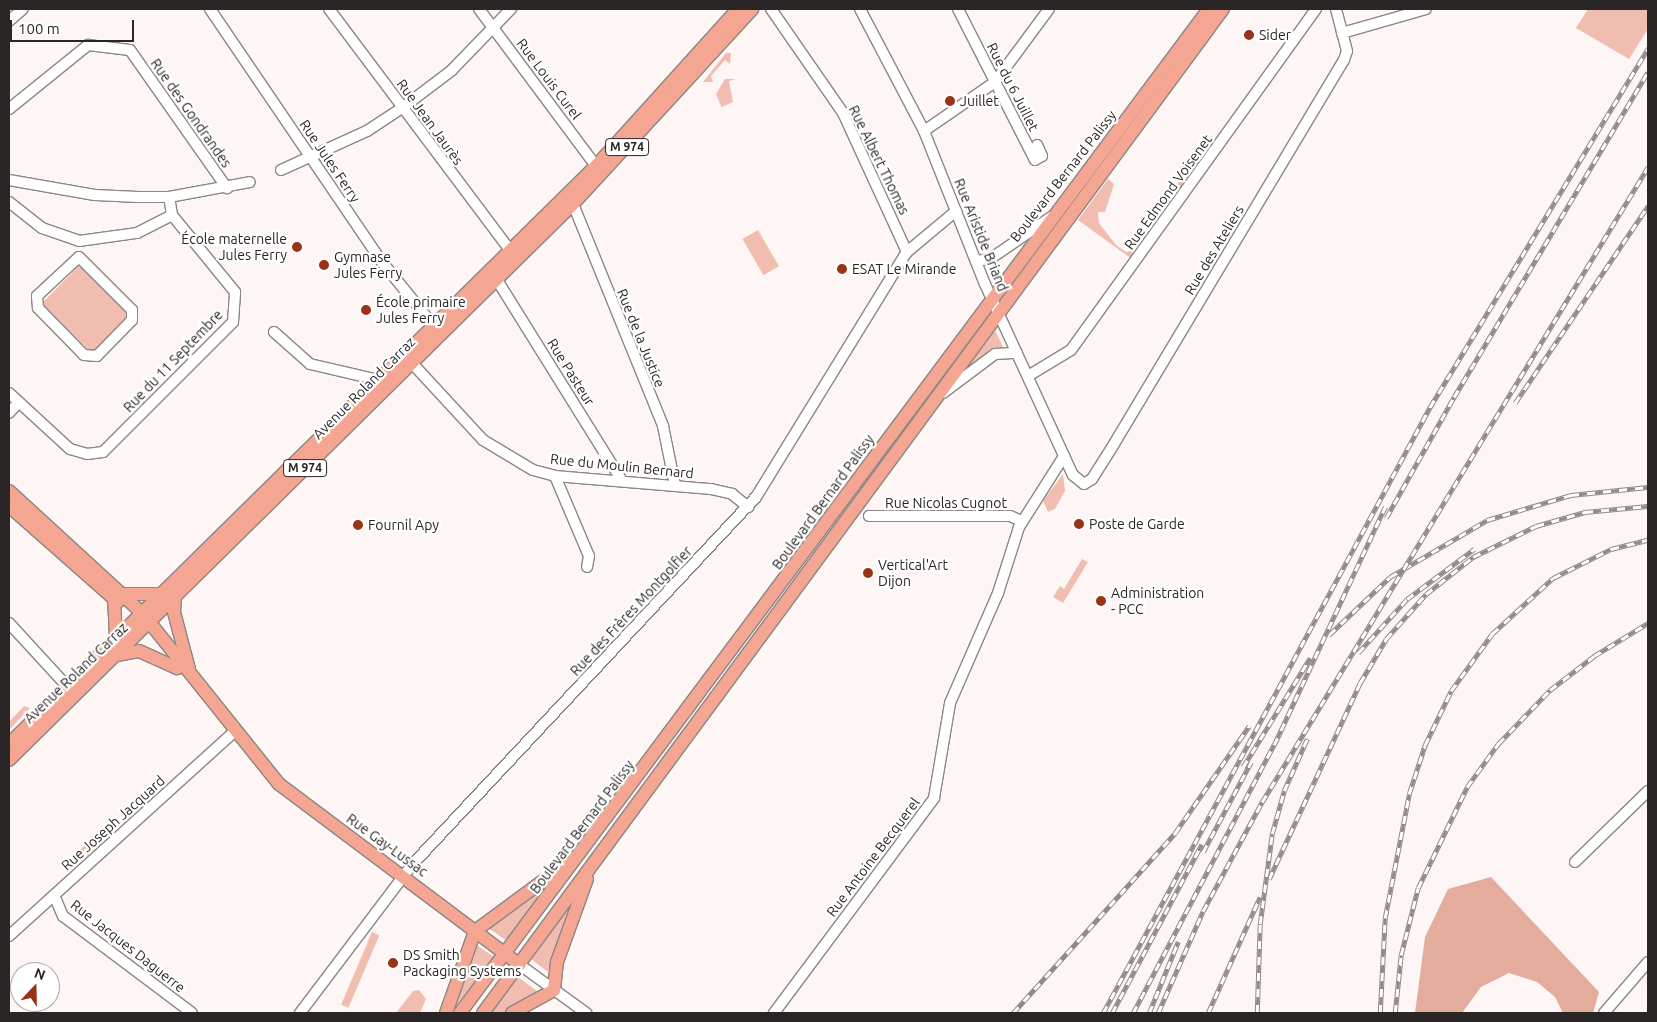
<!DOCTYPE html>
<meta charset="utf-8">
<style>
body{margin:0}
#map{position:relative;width:1657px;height:1022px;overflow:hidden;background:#fef6f4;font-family:Ubuntu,sans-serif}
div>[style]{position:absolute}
.green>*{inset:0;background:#f1bdb0;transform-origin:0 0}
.forest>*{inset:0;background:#e4ac9d}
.roads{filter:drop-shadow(1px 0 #8d8684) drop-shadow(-1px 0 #8d8684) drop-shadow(0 1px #8d8684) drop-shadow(0 -1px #8d8684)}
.minor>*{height:10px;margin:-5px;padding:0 5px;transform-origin:5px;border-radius:5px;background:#fff}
.major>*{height:12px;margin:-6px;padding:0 6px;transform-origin:6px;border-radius:6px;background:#f4a692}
.rail>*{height:4.5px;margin-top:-2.25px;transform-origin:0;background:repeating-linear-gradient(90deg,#fff 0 8px,#908b89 0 16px);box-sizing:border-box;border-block:1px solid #908b89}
.dots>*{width:14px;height:14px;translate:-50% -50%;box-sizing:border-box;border:2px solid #fff;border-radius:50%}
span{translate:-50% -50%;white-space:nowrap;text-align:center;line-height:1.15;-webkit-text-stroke:4.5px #fff;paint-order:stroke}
.shield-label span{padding:1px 4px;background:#fff;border:1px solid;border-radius:4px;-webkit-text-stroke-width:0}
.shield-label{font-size:12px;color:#292625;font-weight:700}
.poi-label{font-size:14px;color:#292625}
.left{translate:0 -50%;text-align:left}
.right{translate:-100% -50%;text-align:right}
.street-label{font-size:14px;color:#292625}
.frame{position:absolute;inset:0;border:10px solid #292625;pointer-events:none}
.north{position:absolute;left:10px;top:962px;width:50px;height:50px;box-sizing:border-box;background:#fff;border:1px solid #a9a8a8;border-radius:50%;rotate:21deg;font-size:14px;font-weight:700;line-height:20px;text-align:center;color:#292625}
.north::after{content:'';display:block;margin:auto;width:18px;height:22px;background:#9a3217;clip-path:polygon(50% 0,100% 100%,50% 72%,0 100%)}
.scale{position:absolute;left:10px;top:20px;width:124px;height:22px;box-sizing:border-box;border:2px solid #292625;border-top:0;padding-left:6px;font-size:15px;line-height:18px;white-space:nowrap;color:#292625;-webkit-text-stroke:4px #fff;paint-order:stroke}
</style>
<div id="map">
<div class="green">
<i style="clip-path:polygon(1588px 9px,1648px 9px,1648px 29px,1629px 59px,1576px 28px)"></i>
<i style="clip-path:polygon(726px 53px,731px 53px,730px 64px,725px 60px,711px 76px,713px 82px,703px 82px)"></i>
<i style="clip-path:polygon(725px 79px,736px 79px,729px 81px,733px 102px,722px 107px,723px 111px,716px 94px)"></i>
<i style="left:1205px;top:142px;width:7px;height:36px;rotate:45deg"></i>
<i style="clip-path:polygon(1182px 178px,1185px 181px,1169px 203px,1165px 200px)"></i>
<i style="clip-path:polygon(1108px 179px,1114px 184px,1105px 212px,1098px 212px,1099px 223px,1116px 245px,1126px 252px,1136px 250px,1132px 259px,1078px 220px)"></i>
<i style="left:758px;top:230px;width:42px;height:18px;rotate:60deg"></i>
<i style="left:80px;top:265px;width:72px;height:54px;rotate:45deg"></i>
<i style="clip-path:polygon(994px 328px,1003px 347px,957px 376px)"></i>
<i style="clip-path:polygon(1063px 474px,1065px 491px,1055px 509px,1048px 512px,1043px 501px)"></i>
<i style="clip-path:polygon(1082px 559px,1088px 562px,1063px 603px,1053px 597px,1060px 586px,1064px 589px)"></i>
<i style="clip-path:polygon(24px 706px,30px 708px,9px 730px,9px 722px)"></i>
<i style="left:95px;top:833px;width:9px;height:22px;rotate:41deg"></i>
<i style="clip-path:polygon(552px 879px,507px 941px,488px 928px)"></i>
<i style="clip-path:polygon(580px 891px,548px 972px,531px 959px)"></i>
<i style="left:372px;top:932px;width:8px;height:79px;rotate:23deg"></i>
<i style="clip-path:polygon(475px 944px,494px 957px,450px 1013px)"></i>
<i style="clip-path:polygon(518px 977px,537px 991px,506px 1013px,490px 1013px)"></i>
<i style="clip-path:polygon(419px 990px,426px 999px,420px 1013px,396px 1013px,413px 991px)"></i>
</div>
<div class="forest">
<i style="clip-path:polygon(1491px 877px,1599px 992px,1593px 1013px,1563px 1013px,1555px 997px,1537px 982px,1509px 973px,1481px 987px,1462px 1013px,1415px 1013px,1425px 937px,1448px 889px)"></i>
</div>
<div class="roads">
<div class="minor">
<i style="left:210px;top:9px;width:306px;rotate:55.8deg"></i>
<i style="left:382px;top:262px;width:81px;rotate:51deg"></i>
<i style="left:329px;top:9px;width:301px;rotate:53.1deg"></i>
<i style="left:479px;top:9px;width:196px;rotate:53.3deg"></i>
<i style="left:771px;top:9px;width:126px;rotate:55.3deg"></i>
<i style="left:843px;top:113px;width:153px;rotate:65.3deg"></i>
<i style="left:860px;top:9px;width:138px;rotate:62.3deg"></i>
<i style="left:924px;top:131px;width:165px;rotate:68.3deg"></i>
<i style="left:985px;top:284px;width:210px;rotate:65.3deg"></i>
<i style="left:1073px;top:475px;width:14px;rotate:39deg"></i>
<i style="left:1084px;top:484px;width:9px;rotate:-32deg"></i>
<i style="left:1092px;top:479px;width:41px;rotate:-57.8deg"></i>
<i style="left:1114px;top:444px;width:448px;rotate:-59.1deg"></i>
<i style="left:1344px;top:60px;width:9px;rotate:-72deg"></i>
<i style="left:1347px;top:51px;width:43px;rotate:-104.7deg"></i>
<i style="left:958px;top:9px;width:169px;rotate:63deg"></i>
<i style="left:1035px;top:160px;width:8px;rotate:-30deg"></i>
<i style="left:1042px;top:156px;width:12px;rotate:-114deg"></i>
<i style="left:9px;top:21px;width:18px;rotate:-41deg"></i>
<i style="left:1342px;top:33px;width:87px;rotate:-15.9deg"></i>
<i style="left:9px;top:109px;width:102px;rotate:-39deg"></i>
<i style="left:88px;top:45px;width:42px;rotate:6.8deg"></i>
<i style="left:130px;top:50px;width:169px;rotate:54.9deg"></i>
<i style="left:924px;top:131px;width:86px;rotate:-34.6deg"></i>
<i style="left:995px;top:82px;width:91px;rotate:-53.5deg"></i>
<i style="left:281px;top:170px;width:94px;rotate:-24.4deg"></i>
<i style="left:367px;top:131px;width:42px;rotate:-33.3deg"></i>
<i style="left:402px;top:108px;width:63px;rotate:-37.2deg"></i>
<i style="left:452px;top:70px;width:85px;rotate:-46deg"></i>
<i style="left:9px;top:180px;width:87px;rotate:9.9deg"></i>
<i style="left:95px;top:195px;width:43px;rotate:2.7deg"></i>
<i style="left:138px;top:197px;width:31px"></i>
<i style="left:169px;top:197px;width:82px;rotate:-10.5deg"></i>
<i style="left:9px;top:202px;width:42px;rotate:38.2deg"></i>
<i style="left:42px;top:228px;width:39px;rotate:19deg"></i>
<i style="left:79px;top:241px;width:59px;rotate:-7.9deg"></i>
<i style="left:137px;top:233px;width:39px;rotate:-27deg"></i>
<i style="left:573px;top:204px;width:240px;rotate:67.9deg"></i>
<i style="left:663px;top:426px;width:60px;rotate:78.5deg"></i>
<i style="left:79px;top:257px;width:75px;rotate:45deg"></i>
<i style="left:132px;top:310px;width:10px;rotate:90deg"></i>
<i style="left:132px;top:320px;width:50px;rotate:134.2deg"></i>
<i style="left:97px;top:356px;width:13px;rotate:-176deg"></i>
<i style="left:84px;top:355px;width:66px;rotate:-134.4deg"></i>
<i style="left:38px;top:308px;width:12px;rotate:-95deg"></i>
<i style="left:37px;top:296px;width:57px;rotate:-42.9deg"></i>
<i style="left:976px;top:261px;width:14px;rotate:-8deg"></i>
<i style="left:990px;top:259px;width:74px;rotate:-34.5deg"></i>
<i style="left:497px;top:280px;width:234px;rotate:58.1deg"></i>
<i style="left:274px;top:332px;width:48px;rotate:41.6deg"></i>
<i style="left:310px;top:364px;width:71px;rotate:13.1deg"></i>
<i style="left:411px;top:362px;width:106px;rotate:47.3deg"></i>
<i style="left:483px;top:440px;width:58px;rotate:31deg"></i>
<i style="left:533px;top:470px;width:23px;rotate:15deg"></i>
<i style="left:555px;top:476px;width:157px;rotate:4.8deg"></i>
<i style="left:711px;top:489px;width:22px;rotate:13deg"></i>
<i style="left:732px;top:494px;width:21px;rotate:39deg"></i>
<i style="left:1028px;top:376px;width:50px;rotate:-31.2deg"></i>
<i style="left:1071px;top:350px;width:420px;rotate:-54.3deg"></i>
<i style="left:9px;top:393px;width:83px;rotate:42.6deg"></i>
<i style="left:70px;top:449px;width:18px;rotate:16deg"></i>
<i style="left:87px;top:454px;width:16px;rotate:-7deg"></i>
<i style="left:103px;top:452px;width:184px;rotate:-45deg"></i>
<i style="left:233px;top:322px;width:30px;rotate:-86deg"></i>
<i style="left:235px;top:292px;width:99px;rotate:-129.3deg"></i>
<i style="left:172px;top:215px;width:18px;rotate:-99deg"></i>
<i style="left:943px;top:393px;width:65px;rotate:-36.9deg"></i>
<i style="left:995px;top:354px;width:22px;rotate:-3deg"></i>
<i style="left:9px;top:413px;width:13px;rotate:-48deg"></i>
<i style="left:555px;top:476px;width:87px;rotate:67deg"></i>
<i style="left:589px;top:556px;width:11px;rotate:100deg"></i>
<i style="left:869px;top:516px;width:141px"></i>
<i style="left:1010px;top:516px;width:13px;rotate:23deg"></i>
<i style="left:9px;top:623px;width:86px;rotate:47.4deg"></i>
<i style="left:1575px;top:862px;width:102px;rotate:-44.2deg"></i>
<i style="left:54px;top:895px;width:23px;rotate:67deg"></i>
<i style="left:63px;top:916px;width:161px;rotate:36.9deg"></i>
<i style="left:9px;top:936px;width:307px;rotate:-42.2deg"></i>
<i style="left:520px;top:965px;width:82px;rotate:36deg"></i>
<i style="left:300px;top:1013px;width:184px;rotate:-52.9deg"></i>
<i style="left:411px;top:866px;width:505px;rotate:-46.93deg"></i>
<i style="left:756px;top:497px;width:288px;rotate:-58.4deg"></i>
<i style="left:907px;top:252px;width:64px;rotate:-39.9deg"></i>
<i style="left:774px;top:1013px;width:268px;rotate:-53.3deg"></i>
<i style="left:934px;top:798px;width:96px;rotate:-80.4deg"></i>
<i style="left:950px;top:703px;width:120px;rotate:-66.4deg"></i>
<i style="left:998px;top:593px;width:69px;rotate:-72.3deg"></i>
<i style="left:1019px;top:527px;width:84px;rotate:-57.6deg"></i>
<i style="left:1604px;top:1013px;width:67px;rotate:-49.2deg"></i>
</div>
<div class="major">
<i style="left:9px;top:491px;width:180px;rotate:42.5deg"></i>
<i style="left:142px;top:613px;width:219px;rotate:51.3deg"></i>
<i style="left:279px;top:784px;width:301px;rotate:36.9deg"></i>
<i style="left:9px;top:506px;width:145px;rotate:41.4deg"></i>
<i style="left:122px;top:594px;width:39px"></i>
<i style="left:175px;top:597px;width:15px;rotate:94deg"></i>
<i style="left:174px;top:612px;width:59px;rotate:75.3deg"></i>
<i style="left:114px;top:598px;width:40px;rotate:87.1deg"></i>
<i style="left:117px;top:655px;width:22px;rotate:-10deg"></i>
<i style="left:139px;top:651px;width:42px;rotate:24.1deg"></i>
<i style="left:9px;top:744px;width:824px;rotate:-44.56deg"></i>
<i style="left:596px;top:166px;width:212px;rotate:-47.9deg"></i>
<i style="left:9px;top:760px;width:792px;rotate:-44.59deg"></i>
<i style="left:573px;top:204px;width:265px;rotate:-47.4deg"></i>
<i style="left:446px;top:1013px;width:87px;rotate:-70.5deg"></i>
<i style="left:475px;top:931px;width:113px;rotate:-36.4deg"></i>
<i style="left:460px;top:1013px;width:1253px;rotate:-53.28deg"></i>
<i style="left:483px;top:1013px;width:1247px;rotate:-53.61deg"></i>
<i style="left:512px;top:1013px;width:48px;rotate:-28.7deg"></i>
<i style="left:554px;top:990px;width:28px;rotate:-84deg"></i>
<i style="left:557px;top:962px;width:88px;rotate:-70.1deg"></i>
</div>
</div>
<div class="rail">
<i style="left:1515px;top:403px;width:238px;rotate:-56deg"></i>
<i style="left:1386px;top:518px;width:139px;rotate:-60.7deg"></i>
<i style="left:1454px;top:397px;width:378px;rotate:-59.2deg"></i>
<i style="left:1329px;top:635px;width:84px;rotate:-43.6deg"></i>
<i style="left:1390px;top:577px;width:113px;rotate:-30.4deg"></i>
<i style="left:1487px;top:520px;width:88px;rotate:-16.6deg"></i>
<i style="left:1571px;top:495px;width:77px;rotate:-5.9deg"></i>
<i style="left:1358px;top:653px;width:73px;rotate:-47.8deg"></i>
<i style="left:1407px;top:599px;width:84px;rotate:-36.7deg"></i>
<i style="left:1243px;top:767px;width:128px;rotate:-58.4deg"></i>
<i style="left:1203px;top:852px;width:102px;rotate:-61.9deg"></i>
<i style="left:1269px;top:879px;width:216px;rotate:-65.1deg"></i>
<i style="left:1360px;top:683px;width:51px;rotate:-59.4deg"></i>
<i style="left:1386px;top:639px;width:60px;rotate:-48.4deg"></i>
<i style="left:1426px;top:594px;width:60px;rotate:-38.2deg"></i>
<i style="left:1473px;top:557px;width:70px;rotate:-26.2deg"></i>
<i style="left:1536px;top:526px;width:51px;rotate:-15.9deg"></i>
<i style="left:1585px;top:512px;width:63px;rotate:-5.4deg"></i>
<i style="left:1013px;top:1013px;width:242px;rotate:-48deg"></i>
<i style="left:1175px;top:833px;width:130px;rotate:-55.3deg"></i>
<i style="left:1103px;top:1013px;width:689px;rotate:-61.65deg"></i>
<i style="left:1430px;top:407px;width:420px;rotate:-58.7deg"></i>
<i style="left:1112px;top:1013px;width:191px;rotate:-62deg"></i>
<i style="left:1133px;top:1013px;width:303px;rotate:-62.3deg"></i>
<i style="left:1274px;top:745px;width:263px;rotate:-65deg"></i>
<i style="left:1149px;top:1013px;width:77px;rotate:-67.8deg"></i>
<i style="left:1158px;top:1013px;width:111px;rotate:-66.2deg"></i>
<i style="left:1203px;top:911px;width:124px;rotate:-61.6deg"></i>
<i style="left:1262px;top:802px;width:743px;rotate:-58.71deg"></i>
<i style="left:1208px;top:1013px;width:127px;rotate:-65.9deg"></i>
<i style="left:1257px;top:1013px;width:89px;rotate:-88.1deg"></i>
<i style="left:1260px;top:924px;width:91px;rotate:-82.4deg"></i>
<i style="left:1272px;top:834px;width:45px;rotate:-74.4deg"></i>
<i style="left:1284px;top:791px;width:57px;rotate:-66.1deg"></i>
<i style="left:1380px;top:1013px;width:95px;rotate:-87deg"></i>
<i style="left:1385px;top:918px;width:126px;rotate:-79deg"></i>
<i style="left:1409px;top:794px;width:52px;rotate:-71.9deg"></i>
<i style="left:1425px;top:745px;width:60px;rotate:-64.3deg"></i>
<i style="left:1451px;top:691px;width:70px;rotate:-54.3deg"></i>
<i style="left:1492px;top:634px;width:83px;rotate:-42.6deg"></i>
<i style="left:1553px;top:578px;width:65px;rotate:-26.6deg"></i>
<i style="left:1611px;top:549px;width:38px;rotate:-14deg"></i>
<i style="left:1395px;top:1013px;width:58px;rotate:-84.1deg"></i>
<i style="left:1401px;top:955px;width:69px;rotate:-75.8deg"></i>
<i style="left:1418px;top:888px;width:112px;rotate:-64.1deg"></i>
<i style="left:1467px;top:787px;width:53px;rotate:-54.2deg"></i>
<i style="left:1498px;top:744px;width:75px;rotate:-46.1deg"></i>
<i style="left:1550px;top:690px;width:56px;rotate:-37.7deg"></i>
<i style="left:1594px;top:656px;width:63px;rotate:-31.4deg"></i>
</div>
<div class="dots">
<i style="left:1249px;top:35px;background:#9a3217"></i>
<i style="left:950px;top:101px;background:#9a3217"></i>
<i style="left:297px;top:247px;background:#9a3217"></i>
<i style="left:324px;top:265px;background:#9a3217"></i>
<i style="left:842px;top:269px;background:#9a3217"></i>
<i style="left:366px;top:310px;background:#9a3217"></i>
<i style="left:1079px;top:524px;background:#9a3217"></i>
<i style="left:358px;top:525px;background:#9a3217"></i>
<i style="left:868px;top:573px;background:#9a3217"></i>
<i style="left:1101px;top:601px;background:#9a3217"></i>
<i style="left:393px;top:963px;background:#9a3217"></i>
</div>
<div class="shield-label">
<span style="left:627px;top:147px">M 974</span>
<span style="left:305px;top:468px">M 974</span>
</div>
<div class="poi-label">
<span class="left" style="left:1259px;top:35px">Sider</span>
<span class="left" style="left:960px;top:101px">Juillet</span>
<span class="right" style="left:287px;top:247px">École maternelle<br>Jules Ferry</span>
<span class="left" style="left:334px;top:265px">Gymnase<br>Jules Ferry</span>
<span class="left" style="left:852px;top:269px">ESAT Le Mirande</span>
<span class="left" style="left:376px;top:310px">École primaire<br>Jules Ferry</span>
<span class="left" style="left:1089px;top:524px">Poste de Garde</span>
<span class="left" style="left:368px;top:525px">Fournil Apy</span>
<span class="left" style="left:878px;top:573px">Vertical'Art<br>Dijon</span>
<span class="left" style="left:1111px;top:601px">Administration<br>- PCC</span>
<span class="left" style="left:403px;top:963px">DS Smith<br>Packaging Systems</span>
</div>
<div class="street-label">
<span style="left:549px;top:79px;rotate:53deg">Rue Louis Curel</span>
<span style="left:1013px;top:87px;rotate:63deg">Rue du 6 Juillet</span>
<span style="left:191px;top:113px;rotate:55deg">Rue des Gondrandes</span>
<span style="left:430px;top:122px;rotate:54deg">Rue Jean Jaurès</span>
<span style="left:879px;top:160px;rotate:64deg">Rue Albert Thomas</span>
<span style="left:330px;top:161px;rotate:56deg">Rue Jules Ferry</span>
<span style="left:1063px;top:176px;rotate:-52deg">Boulevard Bernard Palissy</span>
<span style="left:1168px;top:192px;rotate:-54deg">Rue Edmond Voisenet</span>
<span style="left:981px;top:235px;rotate:68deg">Rue Aristide Briand</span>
<span style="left:1214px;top:250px;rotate:-59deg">Rue des Ateliers</span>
<span style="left:641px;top:338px;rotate:68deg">Rue de la Justice</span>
<span style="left:173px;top:361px;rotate:-46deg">Rue du 11 Septembre</span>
<span style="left:571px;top:372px;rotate:58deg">Rue Pasteur</span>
<span style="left:364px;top:388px;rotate:-45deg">Avenue Roland Carraz</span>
<span style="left:622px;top:466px;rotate:6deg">Rue du Moulin Bernard</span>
<span style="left:823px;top:502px;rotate:-54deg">Boulevard Bernard Palissy</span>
<span style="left:946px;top:503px">Rue Nicolas Cugnot</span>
<span style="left:631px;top:611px;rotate:-47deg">Rue des Frères Montgolfier</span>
<span style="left:76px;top:673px;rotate:-44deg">Avenue Roland Carraz</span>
<span style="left:113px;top:823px;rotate:-42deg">Rue Joseph Jacquard</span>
<span style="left:582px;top:827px;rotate:-53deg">Boulevard Bernard Palissy</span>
<span style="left:387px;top:845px;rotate:36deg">Rue Gay-Lussac</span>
<span style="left:873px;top:857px;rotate:-53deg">Rue Antoine Becquerel</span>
<span style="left:128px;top:946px;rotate:38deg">Rue Jacques Daguerre</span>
</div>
<div class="frame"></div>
<div class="north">N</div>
<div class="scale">100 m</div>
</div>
